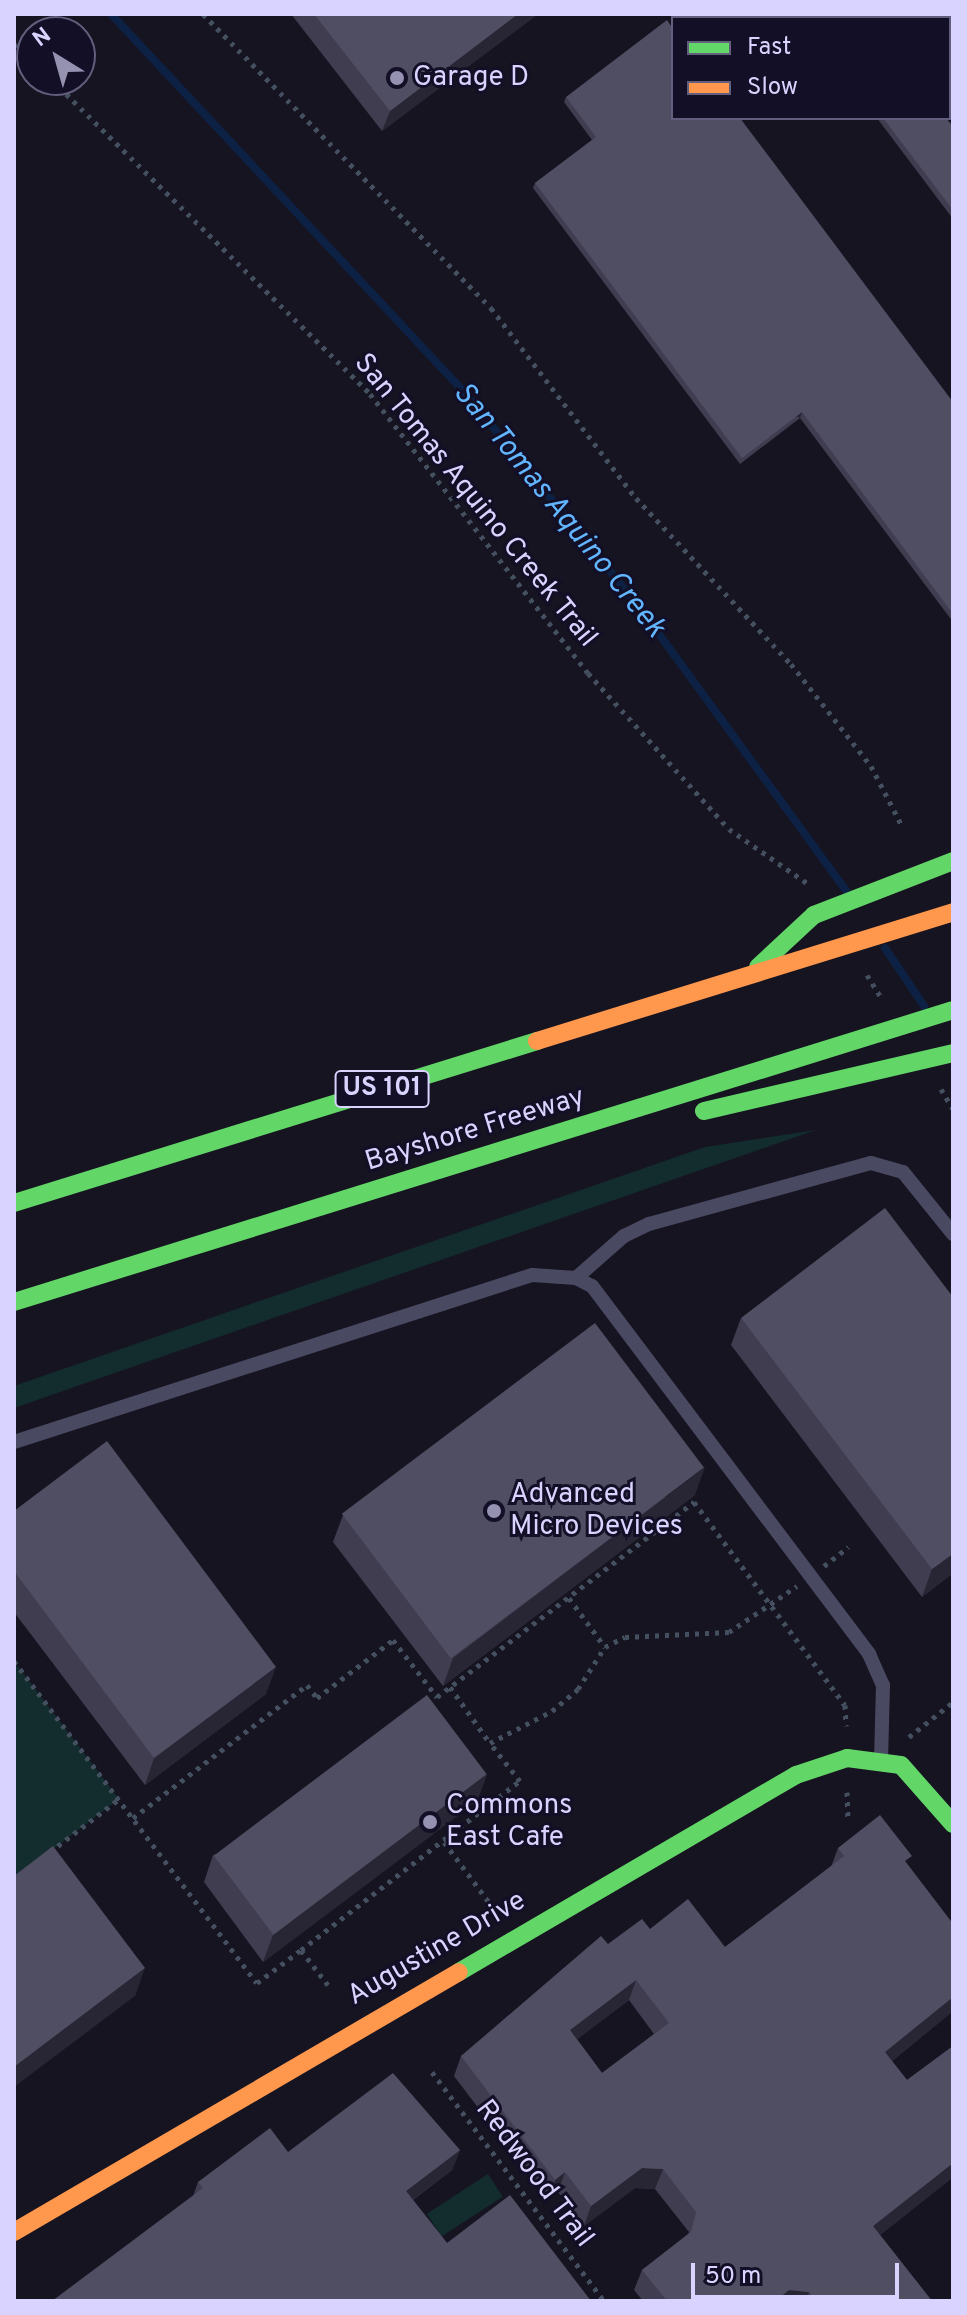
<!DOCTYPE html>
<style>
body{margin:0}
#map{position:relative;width:967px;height:2315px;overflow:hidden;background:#161421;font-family:Overpass,sans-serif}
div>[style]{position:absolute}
.green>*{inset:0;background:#132c2d;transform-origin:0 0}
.stream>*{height:8px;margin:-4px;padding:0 4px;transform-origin:4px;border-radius:4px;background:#0d2144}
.path>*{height:5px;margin-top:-2.5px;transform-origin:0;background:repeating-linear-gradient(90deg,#44505f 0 4px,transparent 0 10px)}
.lane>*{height:14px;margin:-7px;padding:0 7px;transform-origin:7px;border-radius:7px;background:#4a4962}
.fast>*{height:18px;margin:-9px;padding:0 9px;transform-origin:9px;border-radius:9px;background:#63d668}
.slow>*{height:18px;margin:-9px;padding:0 9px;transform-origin:9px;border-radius:9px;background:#ff974d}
.wall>*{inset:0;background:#403d50}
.shaded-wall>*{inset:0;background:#282635;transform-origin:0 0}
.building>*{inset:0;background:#504e63;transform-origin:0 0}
.dots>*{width:22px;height:22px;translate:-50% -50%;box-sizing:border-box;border:4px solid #130f26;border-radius:50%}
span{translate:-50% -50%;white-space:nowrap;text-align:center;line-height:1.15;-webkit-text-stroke:6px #130f26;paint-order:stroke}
.shield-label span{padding:2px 6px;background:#130f26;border:2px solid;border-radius:6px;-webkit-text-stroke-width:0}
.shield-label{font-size:26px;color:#d9d4ff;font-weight:700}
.poi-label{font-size:28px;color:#d9d4ff}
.left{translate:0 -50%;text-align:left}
.street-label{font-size:28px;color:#d9d4ff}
.water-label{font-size:30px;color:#62b6ff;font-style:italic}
.frame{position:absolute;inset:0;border:16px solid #d9d4ff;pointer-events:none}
.legend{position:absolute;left:671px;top:16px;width:280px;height:104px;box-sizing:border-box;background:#130f26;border:2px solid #625e7d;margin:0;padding:10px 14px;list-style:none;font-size:24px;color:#d9d4ff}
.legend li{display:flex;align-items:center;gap:16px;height:40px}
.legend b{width:40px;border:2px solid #625e7d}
.north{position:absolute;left:16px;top:16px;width:80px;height:80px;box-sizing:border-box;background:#130f26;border:2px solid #625e7d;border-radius:50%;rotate:323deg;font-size:22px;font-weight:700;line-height:32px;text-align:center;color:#d9d4ff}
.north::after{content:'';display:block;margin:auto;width:28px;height:36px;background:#9591b1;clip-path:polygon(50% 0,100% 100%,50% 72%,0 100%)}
.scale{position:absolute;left:691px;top:2263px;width:208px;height:36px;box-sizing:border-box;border:4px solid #d9d4ff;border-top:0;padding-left:10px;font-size:24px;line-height:28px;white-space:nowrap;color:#d9d4ff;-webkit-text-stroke:6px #130f26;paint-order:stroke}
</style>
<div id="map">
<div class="green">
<i style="clip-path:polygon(816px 1130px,14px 1408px,14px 1386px,705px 1147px)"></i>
<i style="clip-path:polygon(14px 1661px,119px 1799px,14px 1879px)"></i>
<i style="left:488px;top:2174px;width:27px;height:73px;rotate:57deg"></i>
</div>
<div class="stream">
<i style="left:111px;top:14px;width:520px;rotate:46.95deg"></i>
<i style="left:466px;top:394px;width:276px;rotate:50.9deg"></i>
<i style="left:640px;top:608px;width:349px;rotate:53.9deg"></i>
<i style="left:885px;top:948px;width:70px;rotate:56.1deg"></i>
</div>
<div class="path">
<i style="left:203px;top:14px;width:412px;rotate:45.6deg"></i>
<i style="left:491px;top:308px;width:239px;rotate:52.7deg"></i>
<i style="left:636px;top:498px;width:227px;rotate:47deg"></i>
<i style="left:791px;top:664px;width:130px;rotate:51.9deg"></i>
<i style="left:871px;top:766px;width:68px;rotate:62.7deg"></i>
<i style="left:722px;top:14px;width:5px;rotate:53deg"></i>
<i style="left:14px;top:44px;width:25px;rotate:43deg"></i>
<i style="left:52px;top:80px;width:447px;rotate:44.6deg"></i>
<i style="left:370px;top:394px;width:354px;rotate:52deg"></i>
<i style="left:588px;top:673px;width:210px;rotate:47.9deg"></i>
<i style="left:729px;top:829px;width:95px;rotate:34.7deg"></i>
<i style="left:867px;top:975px;width:26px;rotate:58deg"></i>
<i style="left:941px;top:1089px;width:23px;rotate:59deg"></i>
<i style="left:824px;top:1566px;width:31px;rotate:-38deg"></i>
<i style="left:569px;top:1598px;width:61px;rotate:53.7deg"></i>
<i style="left:14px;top:1661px;width:403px;rotate:53deg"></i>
<i style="left:257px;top:1983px;width:55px;rotate:-36.9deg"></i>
<i style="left:450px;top:1687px;width:69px;rotate:54.5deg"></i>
<i style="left:909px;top:1737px;width:56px;rotate:-38.5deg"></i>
<i style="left:847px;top:1792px;width:27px;rotate:88deg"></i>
<i style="left:133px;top:1818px;width:219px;rotate:-37.4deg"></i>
<i style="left:307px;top:1685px;width:16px;rotate:52deg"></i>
<i style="left:317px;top:1698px;width:96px;rotate:-37.3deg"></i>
<i style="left:393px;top:1640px;width:72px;rotate:52.3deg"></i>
<i style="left:437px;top:1697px;width:323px;rotate:-37.2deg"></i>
<i style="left:694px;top:1502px;width:253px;rotate:53.4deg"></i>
<i style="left:845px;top:1705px;width:21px;rotate:87deg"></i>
<i style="left:444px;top:1842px;width:74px;rotate:53.3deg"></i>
<i style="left:50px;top:1852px;width:87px;rotate:-37.5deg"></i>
<i style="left:328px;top:1985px;width:44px;rotate:-127.6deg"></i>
<i style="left:301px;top:1950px;width:277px;rotate:-37.7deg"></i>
<i style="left:520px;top:1781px;width:48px;rotate:-128.3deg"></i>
<i style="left:490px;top:1743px;width:70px;rotate:-27.3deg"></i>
<i style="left:552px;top:1711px;width:34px;rotate:-40deg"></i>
<i style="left:578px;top:1689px;width:50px;rotate:-57.3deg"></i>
<i style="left:605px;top:1647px;width:22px;rotate:-27deg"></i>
<i style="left:625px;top:1637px;width:104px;rotate:-2.8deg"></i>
<i style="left:729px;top:1632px;width:82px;rotate:-34.1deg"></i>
<i style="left:432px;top:2072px;width:286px;rotate:53.1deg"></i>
</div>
<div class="lane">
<i style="left:576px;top:1278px;width:64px;rotate:-41.2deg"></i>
<i style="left:624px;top:1236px;width:28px;rotate:-26deg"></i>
<i style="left:649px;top:1224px;width:230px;rotate:-15.4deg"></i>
<i style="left:871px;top:1163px;width:33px;rotate:16deg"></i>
<i style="left:903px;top:1172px;width:80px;rotate:51.1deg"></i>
<i style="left:14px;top:1442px;width:544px;rotate:-17.87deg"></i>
<i style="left:532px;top:1275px;width:44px;rotate:3.9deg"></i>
<i style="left:576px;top:1278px;width:18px;rotate:27deg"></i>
<i style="left:592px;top:1286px;width:461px;rotate:53deg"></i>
<i style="left:869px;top:1654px;width:34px;rotate:66deg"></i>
<i style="left:883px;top:1685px;width:76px;rotate:91.5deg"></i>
</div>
<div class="fast">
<i style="left:758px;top:967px;width:76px;rotate:-42.9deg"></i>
<i style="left:814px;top:915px;width:149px;rotate:-21.2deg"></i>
<i style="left:704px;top:1111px;width:256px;rotate:-13.1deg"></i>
<i style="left:14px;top:1203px;width:548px;rotate:-17.21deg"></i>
<i style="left:14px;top:1302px;width:983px;rotate:-17.27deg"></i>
<i style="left:459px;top:1972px;width:390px;rotate:-30.3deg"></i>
<i style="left:796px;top:1775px;width:54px;rotate:-18.4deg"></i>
<i style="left:847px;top:1758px;width:54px;rotate:7.4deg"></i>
<i style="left:901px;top:1765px;width:79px;rotate:48.6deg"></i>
</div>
<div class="slow">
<i style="left:537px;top:1041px;width:436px;rotate:-17.2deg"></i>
<i style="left:14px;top:2232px;width:515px;rotate:-30.3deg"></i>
</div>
<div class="wall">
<i style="clip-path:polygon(291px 14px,538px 14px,382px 131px)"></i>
<i style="clip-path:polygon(566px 97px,953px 402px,953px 622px,800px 418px,740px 464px,533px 188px,535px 183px,592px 140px,564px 102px)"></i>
<i style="clip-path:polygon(877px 118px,946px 118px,953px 127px,953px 219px)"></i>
<i style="clip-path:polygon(741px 1318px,953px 1573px,922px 1597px,731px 1345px)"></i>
<i style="clip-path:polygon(695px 1495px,443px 1686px,333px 1542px,343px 1515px)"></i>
<i style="clip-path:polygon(14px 1511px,266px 1694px,145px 1785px,14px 1612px)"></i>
<i style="clip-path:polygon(487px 1774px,477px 1801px,263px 1962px,204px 1882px,213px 1855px)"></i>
<i style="clip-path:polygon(evenodd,838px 1848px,908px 1865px,953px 1924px,953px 2011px,892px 2061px,907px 2080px,953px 2046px,953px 2177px,880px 2235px,932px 2301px,643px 2301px,634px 2290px,642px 2270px,688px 2234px,689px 2232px,655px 2189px,635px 2188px,584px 2226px,558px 2192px,548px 2200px,454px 2076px,461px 2056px,608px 1944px,650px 1929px,725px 1947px,831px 1867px,838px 1848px,629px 2000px,654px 2034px,602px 2073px,577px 2039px,629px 2000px)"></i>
<i style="clip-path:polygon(460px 2150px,452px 2170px,413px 2200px,447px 2243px,591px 2301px,193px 2196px,198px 2182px,288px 2152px)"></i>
</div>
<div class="shaded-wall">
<i style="clip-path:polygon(518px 14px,538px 14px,382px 131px,390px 111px)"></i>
<i style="left:802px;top:412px;width:6px;height:76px;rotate:108deg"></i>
<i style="clip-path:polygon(705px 1467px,695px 1495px,443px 1686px,453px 1658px)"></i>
<i style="clip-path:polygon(953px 1554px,953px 1573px,922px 1597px,932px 1569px)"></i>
<i style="clip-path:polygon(276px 1667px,266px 1694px,145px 1785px,154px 1758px)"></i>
<i style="clip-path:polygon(487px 1774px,477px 1801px,263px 1962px,273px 1935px)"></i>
<i style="clip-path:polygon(145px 1968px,135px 1996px,14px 2087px,14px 2067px)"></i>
<i style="clip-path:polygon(636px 1980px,629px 2000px,563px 2050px,570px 2030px)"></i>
<i style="clip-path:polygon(953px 1997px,953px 2011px,878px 2072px,885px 2052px)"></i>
<i style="clip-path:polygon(460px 2150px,452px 2170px,399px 2210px,406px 2191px)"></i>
<i style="clip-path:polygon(953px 2163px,953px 2177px,866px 2246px,873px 2226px)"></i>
<i style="clip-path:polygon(642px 2168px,663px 2169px,655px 2189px,635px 2188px,584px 2226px,591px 2206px)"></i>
<i style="clip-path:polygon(565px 2172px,558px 2192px,548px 2200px,555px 2180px)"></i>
<i style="clip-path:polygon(789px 2290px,809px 2292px,806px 2301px,775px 2301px)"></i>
</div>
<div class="building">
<i style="clip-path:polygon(314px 14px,518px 14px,390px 111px)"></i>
<i style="clip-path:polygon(667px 20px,673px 29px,673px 118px,740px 118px,953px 402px,953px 614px,802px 412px,742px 458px,535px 183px,596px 137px,566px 97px)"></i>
<i style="clip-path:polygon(883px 118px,946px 118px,953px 127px,953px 210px)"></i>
<i style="clip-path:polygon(885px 1208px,953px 1297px,953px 1554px,932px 1569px,741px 1318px)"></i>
<i style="left:595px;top:1323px;width:181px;height:317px;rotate:53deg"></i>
<i style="clip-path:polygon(107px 1441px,276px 1667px,154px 1758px,14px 1571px,14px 1511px)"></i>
<i style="left:427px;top:1695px;width:99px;height:267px;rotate:53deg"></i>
<i style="clip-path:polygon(evenodd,880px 1815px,912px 1856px,905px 1861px,953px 1924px,953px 1997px,885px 2052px,907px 2080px,953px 2046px,953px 2163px,873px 2226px,932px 2301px,815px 2301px,809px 2292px,789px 2290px,775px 2301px,667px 2301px,642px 2270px,691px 2232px,696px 2212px,663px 2169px,642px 2168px,591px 2206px,565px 2172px,555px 2180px,461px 2056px,601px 1936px,608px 1944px,642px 1919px,650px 1929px,688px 1899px,725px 1947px,844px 1856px,838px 1848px,880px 1815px,636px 1980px,669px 2023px,602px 2073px,570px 2030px,636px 1980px)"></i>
<i style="clip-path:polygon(53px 1846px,145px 1968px,14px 2067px,14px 1876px)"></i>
<i style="clip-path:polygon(393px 2073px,460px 2150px,406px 2191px,447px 2243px,510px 2195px,591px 2301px,52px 2301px,203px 2188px,198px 2182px,270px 2128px,288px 2152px)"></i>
</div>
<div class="dots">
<i style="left:397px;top:78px;background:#9591b1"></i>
<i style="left:494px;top:1511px;background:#9591b1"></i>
<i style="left:430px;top:1822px;background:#9591b1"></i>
</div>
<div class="shield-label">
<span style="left:382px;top:1089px">US 101</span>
</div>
<div class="poi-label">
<span class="left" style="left:413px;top:78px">Garage D</span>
<span class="left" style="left:510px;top:1511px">Advanced<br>Micro Devices</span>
<span class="left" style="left:446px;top:1822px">Commons<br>East Cafe</span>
</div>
<div class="street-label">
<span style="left:475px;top:501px;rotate:51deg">San Tomas Aquino Creek Trail</span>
<span style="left:475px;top:1130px;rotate:-17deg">Bayshore Freeway</span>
<span style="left:437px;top:1949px;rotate:-30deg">Augustine Drive</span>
<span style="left:534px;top:2174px;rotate:53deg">Redwood Trail</span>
</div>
<div class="water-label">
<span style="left:558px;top:511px;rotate:51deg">San Tomas Aquino Creek</span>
</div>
<div class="frame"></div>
<ul class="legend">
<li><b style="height:10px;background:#63d668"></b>Fast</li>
<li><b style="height:10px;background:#ff974d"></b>Slow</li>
</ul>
<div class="north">N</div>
<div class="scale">50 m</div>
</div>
